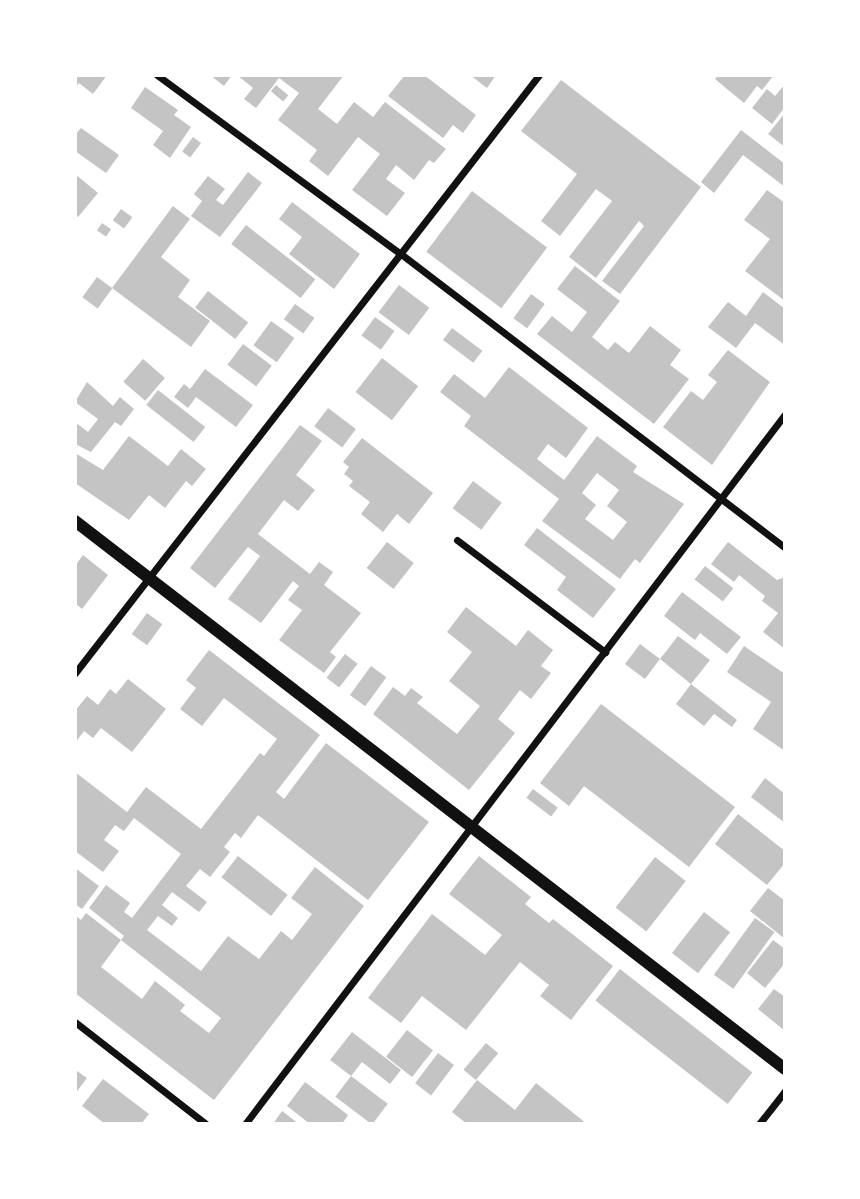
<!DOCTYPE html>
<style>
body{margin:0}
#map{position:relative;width:860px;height:1199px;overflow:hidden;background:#fff;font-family:"Nunito Sans",sans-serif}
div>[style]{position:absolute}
.building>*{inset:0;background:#c4c4c4;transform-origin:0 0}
.minor>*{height:7px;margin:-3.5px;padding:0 3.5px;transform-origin:3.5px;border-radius:3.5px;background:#111}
.tertiary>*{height:12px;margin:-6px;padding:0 6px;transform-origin:6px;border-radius:6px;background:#111}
span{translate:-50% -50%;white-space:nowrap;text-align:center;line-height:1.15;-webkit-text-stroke:6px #fff;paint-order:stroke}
.frame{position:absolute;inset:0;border:77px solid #fff;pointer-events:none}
</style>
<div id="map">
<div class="building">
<i style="clip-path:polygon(75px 75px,107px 75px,93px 94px,79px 83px,75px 88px)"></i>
<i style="clip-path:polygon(210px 75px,232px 75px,224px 86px)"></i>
<i style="clip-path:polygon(237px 75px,344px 75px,318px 109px,337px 124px,354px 102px,373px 117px,385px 102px,446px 149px,434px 163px,429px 160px,414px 180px,396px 165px,386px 179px,405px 193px,387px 216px,352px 190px,380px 154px,358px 137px,328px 176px,309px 161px,317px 150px,278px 120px,299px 93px,279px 78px,256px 108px,244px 99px,253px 88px)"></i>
<i style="clip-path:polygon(405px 75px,424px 75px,476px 115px,463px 133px,453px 125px,443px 138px,388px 96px)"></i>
<i style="clip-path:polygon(470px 75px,496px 75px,487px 88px)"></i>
<i style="clip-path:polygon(718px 75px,774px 75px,762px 90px,757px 86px,744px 103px,715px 79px)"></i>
<i style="clip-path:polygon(561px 80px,701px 187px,620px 294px,602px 281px,644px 226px,639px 221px,596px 278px,569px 257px,612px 201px,596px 189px,560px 236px,541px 221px,577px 174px,521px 131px)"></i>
<i style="clip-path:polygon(785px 84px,785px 107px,772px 124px,752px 108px,767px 89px,775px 96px)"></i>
<i style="left:276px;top:85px;width:16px;height:8px;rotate:40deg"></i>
<i style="clip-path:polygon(145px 87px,178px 110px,174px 115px,191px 127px,170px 158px,153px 145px,163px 131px,131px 108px)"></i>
<i style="clip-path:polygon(785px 113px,785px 147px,768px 134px)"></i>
<i style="clip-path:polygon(81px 128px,119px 155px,106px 173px,75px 151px,75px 135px)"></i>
<i style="clip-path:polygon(741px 130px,785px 164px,785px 187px,743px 155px,714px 193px,701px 182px)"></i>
<i style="left:193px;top:137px;width:10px;height:18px;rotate:37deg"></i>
<i style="clip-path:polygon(248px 172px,262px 183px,220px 237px,191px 216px,202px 201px,194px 194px,208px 176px,225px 189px,216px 200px,223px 205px)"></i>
<i style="clip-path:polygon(75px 174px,98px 193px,78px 217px,75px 215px)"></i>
<i style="clip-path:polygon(767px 190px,785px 203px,785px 301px,745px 271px,770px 239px,744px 220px)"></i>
<i style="left:472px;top:191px;width:94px;height:76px;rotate:37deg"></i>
<i style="clip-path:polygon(292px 202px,360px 254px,334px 289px,289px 254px,302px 237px,279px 219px)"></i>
<i style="clip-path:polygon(173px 206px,190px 219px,161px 257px,190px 280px,178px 297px,210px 321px,191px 347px,112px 288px)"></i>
<i style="left:121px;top:209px;width:14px;height:14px;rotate:36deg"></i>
<i style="left:102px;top:223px;width:11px;height:9px;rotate:34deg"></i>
<i style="left:246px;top:225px;width:88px;height:24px;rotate:38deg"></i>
<i style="clip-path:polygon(575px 266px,620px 301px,592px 337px,608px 350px,615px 342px,629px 353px,650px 326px,681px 350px,670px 365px,689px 379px,654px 424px,537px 334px,552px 316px,572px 332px,587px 312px,557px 289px)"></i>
<i style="left:97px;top:277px;width:19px;height:25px;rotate:36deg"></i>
<i style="left:399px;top:285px;width:38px;height:34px;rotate:37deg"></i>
<i style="left:208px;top:291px;width:51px;height:21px;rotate:38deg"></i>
<i style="clip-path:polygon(763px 292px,785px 309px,785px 345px,755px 323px,736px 348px,708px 327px,728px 302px,746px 316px)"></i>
<i style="left:531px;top:294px;width:17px;height:30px;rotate:36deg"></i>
<i style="left:295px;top:304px;width:24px;height:19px;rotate:36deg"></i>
<i style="left:375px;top:317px;width:24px;height:23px;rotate:36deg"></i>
<i style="left:271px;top:321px;width:29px;height:30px;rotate:36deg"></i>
<i style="left:452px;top:328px;width:38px;height:15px;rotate:37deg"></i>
<i style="left:243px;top:344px;width:36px;height:26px;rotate:37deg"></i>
<i style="clip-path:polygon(728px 350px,770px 382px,712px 465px,663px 427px,691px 391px,703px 400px,717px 382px,708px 375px)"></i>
<i style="left:382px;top:358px;width:46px;height:43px;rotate:38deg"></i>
<i style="left:143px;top:359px;width:29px;height:30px;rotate:41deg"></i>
<i style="clip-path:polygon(evenodd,509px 367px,588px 428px,566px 458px,548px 444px,537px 459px,564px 480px,597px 436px,637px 466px,633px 472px,684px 504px,640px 563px,635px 559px,620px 579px,542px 521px,559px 499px,464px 426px,471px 416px,440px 392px,454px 374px,485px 398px,509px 367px,597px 473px,619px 490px,607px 506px,627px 522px,613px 540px,585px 519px,596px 505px,582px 493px,597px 473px)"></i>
<i style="clip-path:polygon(205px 369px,253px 405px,236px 427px,196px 397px,188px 408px,174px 397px,184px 384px,190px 389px)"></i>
<i style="clip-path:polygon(87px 382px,113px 406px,120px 397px,134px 409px,121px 426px,115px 422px,91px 452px,75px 444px,75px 422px,88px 432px,98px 419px,75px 402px)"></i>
<i style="left:158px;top:390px;width:60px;height:19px;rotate:38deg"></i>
<i style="left:328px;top:408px;width:35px;height:23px;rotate:37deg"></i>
<i style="clip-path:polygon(300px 425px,322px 441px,296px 475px,315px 490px,298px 511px,284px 500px,258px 534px,310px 574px,319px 562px,333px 572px,324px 585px,361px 613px,330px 652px,336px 657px,324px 673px,279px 640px,302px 610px,288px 600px,299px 586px,293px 581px,261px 623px,228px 599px,260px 556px,248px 547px,215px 588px,190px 568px)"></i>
<i style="clip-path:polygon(129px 436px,168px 466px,181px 449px,206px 469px,192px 486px,186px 481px,165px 508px,149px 495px,129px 520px,75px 483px,75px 453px,103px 470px)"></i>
<i style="clip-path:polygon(362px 438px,433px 493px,409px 524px,397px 514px,383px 532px,361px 514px,370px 502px,349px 486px,353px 481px,344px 474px,349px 467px,343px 462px)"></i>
<i style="left:473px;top:481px;width:36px;height:34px;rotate:37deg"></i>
<i style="clip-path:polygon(537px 528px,616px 589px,593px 618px,557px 590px,566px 577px,524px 545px)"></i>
<i style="left:387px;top:542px;width:34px;height:33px;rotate:38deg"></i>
<i style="clip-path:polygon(728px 542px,777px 580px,785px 577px,785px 649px,763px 632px,778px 613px,762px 601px,765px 596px,739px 575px,734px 582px,711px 564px)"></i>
<i style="clip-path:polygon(83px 555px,108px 575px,82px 609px,75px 603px,75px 566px)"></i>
<i style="left:705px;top:566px;width:36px;height:17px;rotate:38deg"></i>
<i style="clip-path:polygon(682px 592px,741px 637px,727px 654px,700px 633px,695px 640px,664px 616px)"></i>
<i style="clip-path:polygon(466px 607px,516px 646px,528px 630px,553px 650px,541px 666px,551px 673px,531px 699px,520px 690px,498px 719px,515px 733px,469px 790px,373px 714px,393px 687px,405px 696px,411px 688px,423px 697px,417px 703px,457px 734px,480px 706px,449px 681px,472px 652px,447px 632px)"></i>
<i style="left:147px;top:613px;width:19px;height:26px;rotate:36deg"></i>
<i style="clip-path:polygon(678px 636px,710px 660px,691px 684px,737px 720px,732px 727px,714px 714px,704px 726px,676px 704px,691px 684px,660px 659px)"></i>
<i style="left:640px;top:644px;width:25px;height:25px;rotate:37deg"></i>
<i style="clip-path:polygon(744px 646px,785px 674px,785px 751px,753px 729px,771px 702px,727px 672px)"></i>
<i style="clip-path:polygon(209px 650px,320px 735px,276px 792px,284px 799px,326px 743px,429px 822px,368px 900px,258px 815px,241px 838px,235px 833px,224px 847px,230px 852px,210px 877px,200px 869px,186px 886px,207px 902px,199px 912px,172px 892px,162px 905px,178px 918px,172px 926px,158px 916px,147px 930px,201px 971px,228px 936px,259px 959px,281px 931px,292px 940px,312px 914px,291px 898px,315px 867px,364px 906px,214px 1100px,75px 993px,75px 915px,81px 920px,86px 913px,121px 940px,101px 967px,142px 999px,155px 981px,185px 1005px,180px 1011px,209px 1033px,221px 1018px,121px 940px,124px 936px,89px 908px,106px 885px,130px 903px,124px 912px,132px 918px,181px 854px,134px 818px,124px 831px,115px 825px,104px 840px,119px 851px,103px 872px,75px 851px,75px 772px,127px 812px,146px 787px,201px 829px,260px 753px,264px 756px,277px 739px,224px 698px,202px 726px,180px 709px,196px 688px,186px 680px)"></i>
<i style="left:345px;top:654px;width:16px;height:30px;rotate:38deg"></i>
<i style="left:371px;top:666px;width:19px;height:36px;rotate:36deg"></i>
<i style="clip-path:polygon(128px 679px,166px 709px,132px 752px,101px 728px,93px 738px,84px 731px,75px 743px,75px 711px,87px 696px,98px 705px,110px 689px,116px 694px)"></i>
<i style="clip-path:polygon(601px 704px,735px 807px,689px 867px,584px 786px,569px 806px,540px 783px)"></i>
<i style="clip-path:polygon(765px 778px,785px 794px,785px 823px,751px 797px)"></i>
<i style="left:533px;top:789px;width:31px;height:11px;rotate:37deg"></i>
<i style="clip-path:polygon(738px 814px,785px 851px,785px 863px,767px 885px,715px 844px)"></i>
<i style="left:238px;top:856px;width:63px;height:27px;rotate:38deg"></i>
<i style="clip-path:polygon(479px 856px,531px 897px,525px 904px,549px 923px,553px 919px,613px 966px,571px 1020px,540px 996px,549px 985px,520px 962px,466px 1030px,422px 996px,401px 1023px,368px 998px,432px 914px,485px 955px,502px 935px,449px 894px)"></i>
<i style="left:655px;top:857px;width:39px;height:64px;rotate:38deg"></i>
<i style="clip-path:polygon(75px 868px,99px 886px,82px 909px,75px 904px)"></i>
<i style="clip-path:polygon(768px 888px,785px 901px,785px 939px,750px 911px)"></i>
<i style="left:704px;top:912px;width:33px;height:52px;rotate:38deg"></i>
<i style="left:755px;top:918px;width:24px;height:70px;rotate:36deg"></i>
<i style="clip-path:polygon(773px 940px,785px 949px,785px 963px,765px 988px,747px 973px)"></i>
<i style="left:620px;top:969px;width:168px;height:40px;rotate:38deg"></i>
<i style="clip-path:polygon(774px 989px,785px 997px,785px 1031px,758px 1009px)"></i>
<i style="left:407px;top:1030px;width:33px;height:34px;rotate:38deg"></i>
<i style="clip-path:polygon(352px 1032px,401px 1070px,390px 1084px,362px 1062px,351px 1076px,330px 1060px)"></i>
<i style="left:486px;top:1043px;width:16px;height:35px;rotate:40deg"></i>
<i style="left:438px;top:1053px;width:20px;height:38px;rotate:37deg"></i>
<i style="clip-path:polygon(77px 1071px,87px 1078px,75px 1094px,75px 1073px)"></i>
<i style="left:351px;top:1076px;width:46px;height:26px;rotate:37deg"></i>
<i style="clip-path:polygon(103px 1079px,149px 1114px,141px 1124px,105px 1124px,82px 1106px)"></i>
<i style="clip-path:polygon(477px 1080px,515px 1110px,536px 1083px,587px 1124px,467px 1124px,452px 1112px)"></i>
<i style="clip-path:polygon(305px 1082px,348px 1115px,342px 1124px,310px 1124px,287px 1106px)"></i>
<i style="clip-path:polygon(282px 1111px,299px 1124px,273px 1124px)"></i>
</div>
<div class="minor">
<i style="left:157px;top:75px;width:303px;rotate:36.3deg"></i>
<i style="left:401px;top:254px;width:484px;rotate:37.4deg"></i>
<i style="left:457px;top:540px;width:186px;rotate:37.1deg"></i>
<i style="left:75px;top:673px;width:757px;rotate:-52.19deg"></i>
<i style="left:75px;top:1022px;width:166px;rotate:37.9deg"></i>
<i style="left:245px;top:1124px;width:892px;rotate:-52.74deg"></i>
<i style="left:759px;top:1124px;width:42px;rotate:-51.8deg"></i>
</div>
<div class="tertiary">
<i style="left:75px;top:521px;width:897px;rotate:37.66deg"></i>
</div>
<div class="frame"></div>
</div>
